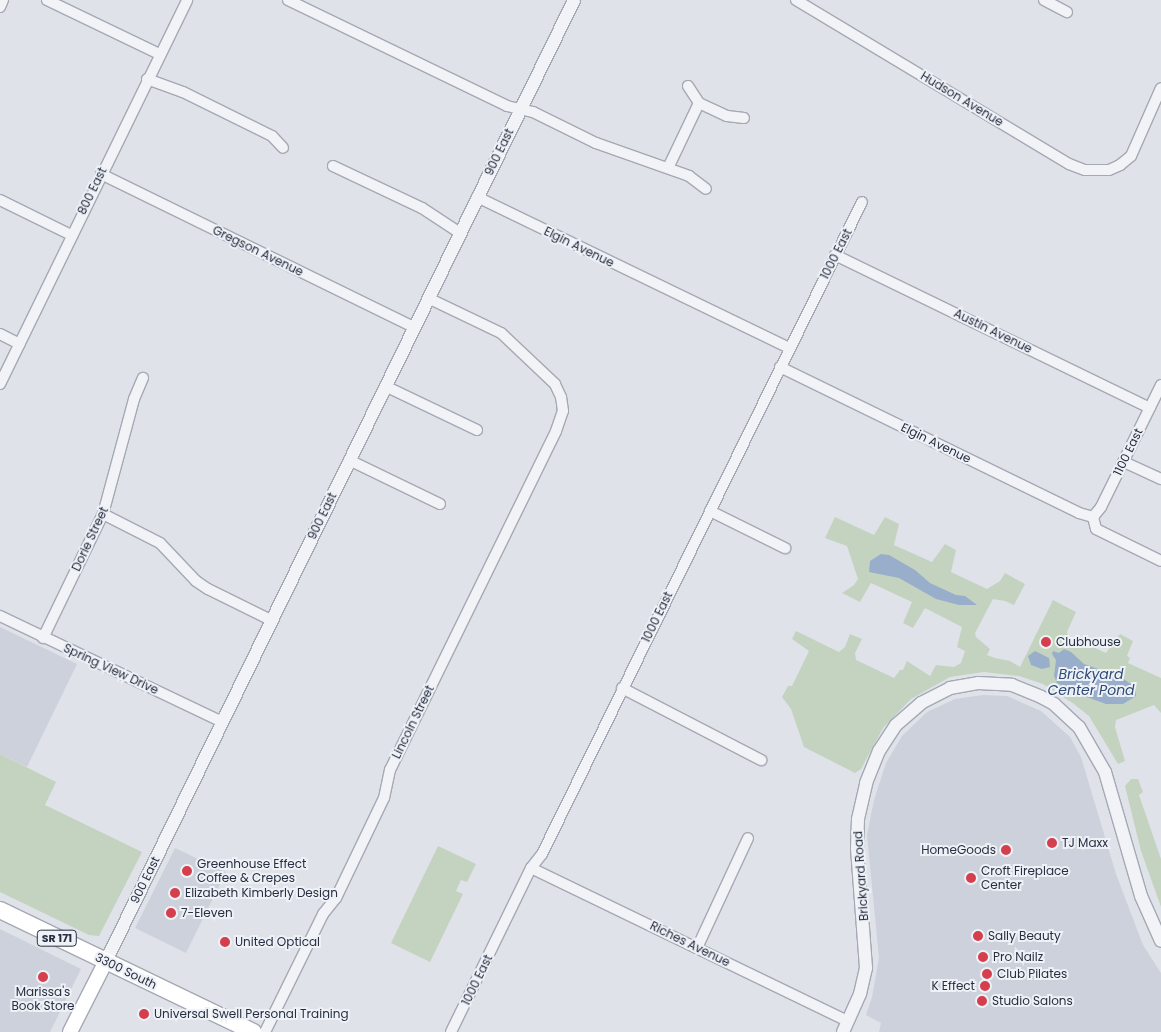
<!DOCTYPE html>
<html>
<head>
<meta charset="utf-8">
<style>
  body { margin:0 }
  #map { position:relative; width:1161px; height:1032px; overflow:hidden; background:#dfe2e9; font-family:Poppins,sans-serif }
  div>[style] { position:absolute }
  .built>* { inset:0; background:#cdd1db }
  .green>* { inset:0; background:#c4d3c0 }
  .water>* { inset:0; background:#98aecb }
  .roads { filter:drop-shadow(1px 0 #a4a9b3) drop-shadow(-1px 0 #a4a9b3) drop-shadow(0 1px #a4a9b3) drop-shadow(0 -1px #a4a9b3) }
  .minor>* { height:10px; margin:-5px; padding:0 5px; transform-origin:5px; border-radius:5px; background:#f2f3f7 }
  .tertiary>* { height:12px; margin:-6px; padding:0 6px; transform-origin:6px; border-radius:6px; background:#f2f3f7 }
  .secondary>* { height:14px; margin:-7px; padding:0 7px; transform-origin:7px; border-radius:7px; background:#fff }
  .primary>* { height:16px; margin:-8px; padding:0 8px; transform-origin:8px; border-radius:8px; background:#fff }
  .dots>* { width:14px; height:14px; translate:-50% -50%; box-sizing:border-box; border:2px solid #eef1f6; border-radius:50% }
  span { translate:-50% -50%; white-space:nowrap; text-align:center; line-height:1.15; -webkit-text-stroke:4px #eef1f6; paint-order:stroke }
  .shield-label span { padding:1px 4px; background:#eef1f6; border:1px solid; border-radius:4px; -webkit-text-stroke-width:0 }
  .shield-label { font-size:11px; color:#272f41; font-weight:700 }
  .street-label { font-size:12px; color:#272f41 }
  .poi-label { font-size:12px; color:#272f41 }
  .left { translate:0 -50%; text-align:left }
  .right { translate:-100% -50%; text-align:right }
  .water-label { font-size:14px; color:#2f4c76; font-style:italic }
</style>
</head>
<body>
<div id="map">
  <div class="built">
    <i style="clip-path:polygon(0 627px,77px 664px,27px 767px,0 754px)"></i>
    <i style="clip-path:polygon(983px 695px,1007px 696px,1041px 711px,1070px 737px,1081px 757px,1116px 874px,1143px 945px,1161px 973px,1161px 1032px,879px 1032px,881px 1023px,866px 1015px,872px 997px,879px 958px,867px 835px,874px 800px,886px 763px,902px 736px,927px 712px,955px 699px)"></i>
    <i style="clip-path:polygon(175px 848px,226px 872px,186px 953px,135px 928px)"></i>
    <i style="clip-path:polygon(0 929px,81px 969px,50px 1032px,0 1032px)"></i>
  </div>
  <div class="green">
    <i style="clip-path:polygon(835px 517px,874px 535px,885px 517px,899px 524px,894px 545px,932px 562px,945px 544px,956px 550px,951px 572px,987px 589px,1000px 581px,1005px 573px,1025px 584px,1014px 605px,1005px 601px,993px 599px,975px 633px,976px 637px,990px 649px,987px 655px,995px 658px,1010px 661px,1020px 667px,1053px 600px,1076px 612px,1067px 632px,1068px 636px,1106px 653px,1120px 634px,1133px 641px,1127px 656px,1130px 658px,1128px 663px,1161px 678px,1161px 713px,1154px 705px,1116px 720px,1115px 727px,1125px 761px,1118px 764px,1089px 716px,1074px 704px,1043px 684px,1019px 676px,984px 672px,950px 677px,911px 699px,883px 728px,861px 769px,855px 773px,804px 747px,791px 709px,782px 697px,788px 686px,792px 686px,809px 651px,792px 639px,796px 631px,839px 652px,845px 647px,850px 634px,862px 639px,855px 653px,856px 660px,894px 678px,900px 670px,903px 670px,907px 661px,930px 676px,936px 665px,954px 667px,961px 663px,965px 651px,957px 647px,962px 627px,925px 608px,913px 628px,903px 623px,912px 602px,871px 583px,860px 602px,842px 593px,854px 585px,858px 579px,847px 546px,825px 538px)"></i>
    <i style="clip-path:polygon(0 754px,56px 782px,45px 805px,142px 852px,99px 936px,89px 935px,0 892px)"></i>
    <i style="clip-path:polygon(1131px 779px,1138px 779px,1143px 792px,1139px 795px,1161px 859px,1161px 907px,1141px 851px,1125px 786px)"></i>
    <i style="clip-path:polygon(438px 846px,476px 864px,467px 882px,461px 880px,456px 891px,463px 894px,430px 962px,391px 943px)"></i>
  </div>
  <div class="water">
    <i style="clip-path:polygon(881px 554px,889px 555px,915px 570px,930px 583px,956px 595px,965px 596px,977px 605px,959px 605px,936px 599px,899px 578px,869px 572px,870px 561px)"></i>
    <i style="clip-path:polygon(1064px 649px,1071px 652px,1084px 664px,1121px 677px,1135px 687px,1136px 696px,1123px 704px,1106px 704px,1081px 695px,1057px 683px,1054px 676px,1056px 660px,1052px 654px,1053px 651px,1059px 653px)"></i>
    <i style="clip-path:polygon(1035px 651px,1049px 658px,1050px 667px,1042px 669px,1031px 665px,1028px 656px)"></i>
  </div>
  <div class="roads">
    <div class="minor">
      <i style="left:47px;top:0;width:124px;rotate:25.7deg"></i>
      <i style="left:288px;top:0;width:243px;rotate:25.8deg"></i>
      <i style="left:507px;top:106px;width:27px;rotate:13deg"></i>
      <i style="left:533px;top:112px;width:70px;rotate:26.2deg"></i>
      <i style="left:596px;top:143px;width:99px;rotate:19.5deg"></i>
      <i style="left:689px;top:176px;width:21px;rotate:37deg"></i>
      <i style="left:796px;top:0;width:318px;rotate:31deg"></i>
      <i style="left:1069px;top:164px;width:17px;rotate:21deg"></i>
      <i style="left:1085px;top:170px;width:24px"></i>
      <i style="left:1109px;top:170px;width:12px;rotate:-24deg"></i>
      <i style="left:1120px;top:165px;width:14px;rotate:-39deg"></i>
      <i style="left:1131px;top:156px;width:74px;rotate:-66.2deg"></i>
      <i style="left:1044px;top:0;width:26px;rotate:28deg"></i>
      <i style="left:0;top:7px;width:8px;rotate:-67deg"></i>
      <i style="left:147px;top:79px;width:38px;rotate:20deg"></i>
      <i style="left:183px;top:92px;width:99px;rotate:26.3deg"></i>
      <i style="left:272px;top:136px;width:16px;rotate:47deg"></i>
      <i style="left:688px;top:86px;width:20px;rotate:57deg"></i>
      <i style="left:699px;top:103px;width:31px;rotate:25deg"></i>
      <i style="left:727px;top:116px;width:17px;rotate:7deg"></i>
      <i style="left:333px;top:166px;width:98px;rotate:25.3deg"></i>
      <i style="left:422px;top:208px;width:45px;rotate:33.3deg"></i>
      <i style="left:668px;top:168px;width:72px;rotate:-64.5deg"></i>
      <i style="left:101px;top:174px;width:348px;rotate:26.1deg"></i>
      <i style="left:477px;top:197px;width:347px;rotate:25.8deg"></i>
      <i style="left:0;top:200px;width:79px;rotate:26.2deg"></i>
      <i style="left:835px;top:255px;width:350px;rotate:25.9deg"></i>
      <i style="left:0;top:334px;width:22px;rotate:27deg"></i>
      <i style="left:780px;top:367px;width:333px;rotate:26deg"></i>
      <i style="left:1079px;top:513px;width:15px;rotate:16deg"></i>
      <i style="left:0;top:384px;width:427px;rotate:-64deg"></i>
      <i style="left:385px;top:386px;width:102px;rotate:25.6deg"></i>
      <i style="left:349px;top:460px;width:101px;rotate:25.8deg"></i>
      <i style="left:1124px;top:462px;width:41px;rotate:24.7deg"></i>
      <i style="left:710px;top:511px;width:84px;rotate:26.3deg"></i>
      <i style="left:103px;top:514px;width:64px;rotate:27deg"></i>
      <i style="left:160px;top:543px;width:52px;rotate:46.5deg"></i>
      <i style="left:196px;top:581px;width:14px;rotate:34deg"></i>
      <i style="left:208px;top:589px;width:70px;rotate:26.2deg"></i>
      <i style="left:1093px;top:517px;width:13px;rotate:-51deg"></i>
      <i style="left:1101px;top:507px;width:136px;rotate:-63.8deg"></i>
      <i style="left:1093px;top:517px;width:12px;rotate:76deg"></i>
      <i style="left:1096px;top:529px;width:72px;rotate:26.2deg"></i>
      <i style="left:0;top:616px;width:246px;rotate:25.5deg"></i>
      <i style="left:43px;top:638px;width:138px;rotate:-64.2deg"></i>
      <i style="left:103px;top:514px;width:119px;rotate:-74.9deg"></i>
      <i style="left:134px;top:399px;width:23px;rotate:-67deg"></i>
      <i style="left:622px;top:688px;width:157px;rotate:27.4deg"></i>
      <i style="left:531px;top:868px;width:352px;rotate:25.8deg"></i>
      <i style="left:697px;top:948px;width:121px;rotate:-65.1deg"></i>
      <i style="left:265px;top:1032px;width:131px;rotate:-63.8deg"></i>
      <i style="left:323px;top:914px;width:21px;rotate:-51deg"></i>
      <i style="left:336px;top:898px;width:111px;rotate:-64.4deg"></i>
      <i style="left:384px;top:798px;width:29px;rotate:-78deg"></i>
      <i style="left:390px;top:770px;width:377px;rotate:-63.9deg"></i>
      <i style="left:556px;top:431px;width:21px;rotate:-71deg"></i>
      <i style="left:563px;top:411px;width:14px;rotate:-98deg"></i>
      <i style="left:561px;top:397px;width:14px;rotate:-115deg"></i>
      <i style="left:555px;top:384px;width:74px;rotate:-136.6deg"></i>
      <i style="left:501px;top:333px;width:81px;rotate:-154.4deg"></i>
      <i style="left:451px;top:1032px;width:182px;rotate:-64deg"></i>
      <i style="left:531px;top:868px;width:18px;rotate:-52deg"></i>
      <i style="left:542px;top:854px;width:726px;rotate:-63.86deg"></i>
    </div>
    <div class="tertiary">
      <i style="left:106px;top:961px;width:1069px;rotate:-64.03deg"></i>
      <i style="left:843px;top:1032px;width:42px;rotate:-65.9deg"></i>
      <i style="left:860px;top:994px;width:27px;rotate:-77deg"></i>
      <i style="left:866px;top:968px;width:120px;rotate:-94.3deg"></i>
      <i style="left:857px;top:848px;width:29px;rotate:-88deg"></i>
      <i style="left:858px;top:819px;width:37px;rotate:-77deg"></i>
      <i style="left:866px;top:783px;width:35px;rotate:-68deg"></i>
      <i style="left:879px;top:751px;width:31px;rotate:-57deg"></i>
      <i style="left:896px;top:725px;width:33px;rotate:-41deg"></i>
      <i style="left:921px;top:703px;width:33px;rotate:-27deg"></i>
      <i style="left:950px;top:688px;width:28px;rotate:-10deg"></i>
      <i style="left:978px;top:683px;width:34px;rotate:3deg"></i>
      <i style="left:1012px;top:685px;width:31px;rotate:22deg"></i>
      <i style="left:1041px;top:697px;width:15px;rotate:28deg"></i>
      <i style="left:1054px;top:704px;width:34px;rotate:43deg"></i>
      <i style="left:1079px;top:727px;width:52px;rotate:60deg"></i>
      <i style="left:1105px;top:772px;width:129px;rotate:73.8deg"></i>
      <i style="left:1141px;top:896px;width:49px;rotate:66deg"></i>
    </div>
    <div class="secondary">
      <i style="left:70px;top:1032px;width:80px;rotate:-63.1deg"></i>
    </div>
    <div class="primary">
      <i style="left:0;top:910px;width:281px;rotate:25.7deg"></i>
    </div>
  </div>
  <div class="dots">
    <i style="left:1046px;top:642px;background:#d43e4d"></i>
    <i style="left:1052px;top:843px;background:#d43e4d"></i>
    <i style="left:1006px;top:850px;background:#d43e4d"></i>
    <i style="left:187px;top:871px;background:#d43e4d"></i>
    <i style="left:971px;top:878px;background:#d43e4d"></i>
    <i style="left:175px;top:893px;background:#d43e4d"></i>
    <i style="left:171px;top:913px;background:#d43e4d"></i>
    <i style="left:978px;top:936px;background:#d43e4d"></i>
    <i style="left:225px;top:942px;background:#d43e4d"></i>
    <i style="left:983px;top:957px;background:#d43e4d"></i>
    <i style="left:987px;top:974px;background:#d43e4d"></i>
    <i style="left:43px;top:977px;background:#d43e4d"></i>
    <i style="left:985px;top:986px;background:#d43e4d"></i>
    <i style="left:982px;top:1001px;background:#d43e4d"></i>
    <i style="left:144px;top:1014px;background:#d43e4d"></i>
  </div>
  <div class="shield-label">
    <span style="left:57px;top:938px">SR 171</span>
  </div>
  <div class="street-label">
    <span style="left:962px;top:99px;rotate:31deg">Hudson Avenue</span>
    <span style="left:499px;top:152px;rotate:-64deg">900 East</span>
    <span style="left:92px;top:191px;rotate:-64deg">800 East</span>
    <span style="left:579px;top:247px;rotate:26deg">Elgin Avenue</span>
    <span style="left:258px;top:251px;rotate:26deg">Gregson Avenue</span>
    <span style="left:836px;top:254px;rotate:-63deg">1000 East</span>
    <span style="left:993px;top:331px;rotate:26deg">Austin Avenue</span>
    <span style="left:936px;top:443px;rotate:26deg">Elgin Avenue</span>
    <span style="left:1128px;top:452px;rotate:-64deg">1100 East</span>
    <span style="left:322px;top:516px;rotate:-64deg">900 East</span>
    <span style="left:90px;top:539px;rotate:-65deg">Dorie Street</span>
    <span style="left:657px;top:617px;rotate:-64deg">1000 East</span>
    <span style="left:111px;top:669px;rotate:25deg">Spring View Drive</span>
    <span style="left:413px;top:722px;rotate:-64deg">Lincoln Street</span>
    <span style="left:861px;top:876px;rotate:-94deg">Brickyard Road</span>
    <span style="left:145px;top:880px;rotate:-64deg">900 East</span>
    <span style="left:690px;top:944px;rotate:26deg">Riches Avenue</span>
    <span style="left:126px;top:971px;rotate:26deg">3300 South</span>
    <span style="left:477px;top:980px;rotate:-64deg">1000 East</span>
  </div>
  <div class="poi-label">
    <span class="left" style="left:1056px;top:642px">Clubhouse</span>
    <span class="left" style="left:1062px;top:843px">TJ Maxx</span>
    <span class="right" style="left:996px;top:850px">HomeGoods</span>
    <span class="left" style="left:197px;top:871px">Greenhouse Effect<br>Coffee &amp; Crepes</span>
    <span class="left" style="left:981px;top:878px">Croft Fireplace<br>Center</span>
    <span class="left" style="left:185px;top:893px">Elizabeth Kimberly Design</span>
    <span class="left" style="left:181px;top:913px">7-Eleven</span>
    <span class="left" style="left:988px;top:936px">Sally Beauty</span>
    <span class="left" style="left:235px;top:942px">United Optical</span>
    <span class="left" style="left:993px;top:957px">Pro Nailz</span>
    <span class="left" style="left:997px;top:974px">Club Pilates</span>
    <span class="right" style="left:975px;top:986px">K Effect</span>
    <span style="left:43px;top:999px">Marissa's<br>Book Store</span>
    <span class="left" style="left:992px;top:1001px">Studio Salons</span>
    <span class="left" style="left:154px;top:1014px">Universal Swell Personal Training</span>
  </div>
  <div class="water-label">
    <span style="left:1091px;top:682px">Brickyard<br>Center Pond</span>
  </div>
</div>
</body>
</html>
